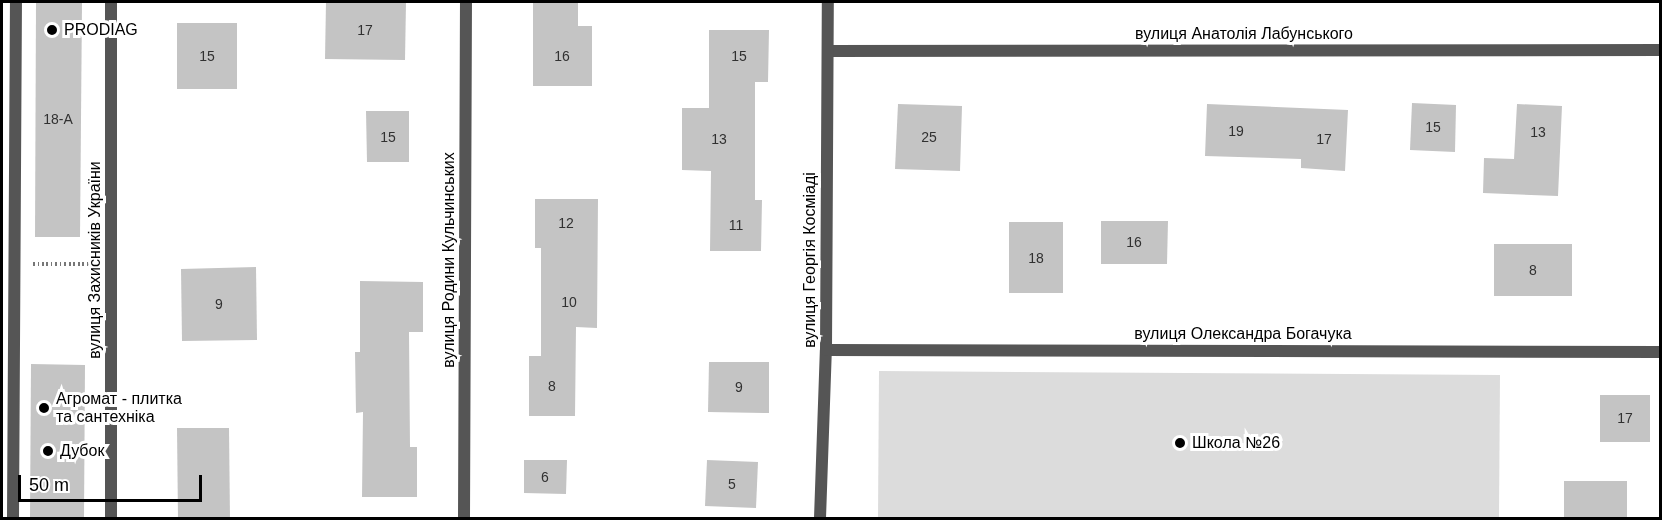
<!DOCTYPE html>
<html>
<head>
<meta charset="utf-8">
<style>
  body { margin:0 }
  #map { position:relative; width:1662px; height:520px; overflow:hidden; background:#fff; font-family:Helvetica,sans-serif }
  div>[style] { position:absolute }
  .green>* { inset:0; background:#dcdcdc }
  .building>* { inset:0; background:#c4c4c4 }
  .path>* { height:4px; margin-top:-2px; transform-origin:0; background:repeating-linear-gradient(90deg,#777 0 1.5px,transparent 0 4.5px) }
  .lane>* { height:12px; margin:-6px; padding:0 6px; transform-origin:6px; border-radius:6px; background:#555 }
  .street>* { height:12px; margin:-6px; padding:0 6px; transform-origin:6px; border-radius:6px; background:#555 }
  .dots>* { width:16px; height:16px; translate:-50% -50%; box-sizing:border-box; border:3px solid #fff; border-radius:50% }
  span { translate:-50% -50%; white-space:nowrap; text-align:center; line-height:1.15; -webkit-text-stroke:6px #fff; paint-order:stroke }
  .number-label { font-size:14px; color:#313131 }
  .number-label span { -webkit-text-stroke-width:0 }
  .poi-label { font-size:16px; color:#000 }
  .left { translate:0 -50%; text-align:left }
  .street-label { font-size:16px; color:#000 }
  .frame { position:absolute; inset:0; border:3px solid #000; pointer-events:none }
  .scale { position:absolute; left:18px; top:475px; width:184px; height:27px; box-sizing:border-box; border:3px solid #000; border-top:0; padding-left:8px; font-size:18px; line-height:21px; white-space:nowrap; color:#000; -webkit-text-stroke:4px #fff; paint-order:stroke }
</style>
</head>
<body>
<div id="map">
  <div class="green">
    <i style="clip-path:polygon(879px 371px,1500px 375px,1499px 518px,878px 518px)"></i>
  </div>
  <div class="building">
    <i style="clip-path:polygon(36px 2px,82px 2px,80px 237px,35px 237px)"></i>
    <i style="clip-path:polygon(326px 2px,406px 2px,405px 60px,325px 59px)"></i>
    <i style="clip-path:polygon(533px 2px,578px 2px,578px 26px,592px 26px,592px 86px,533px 86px)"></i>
    <i style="clip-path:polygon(177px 23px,237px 23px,237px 89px,177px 89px)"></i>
    <i style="clip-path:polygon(709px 30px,769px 30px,768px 82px,755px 82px,755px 200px,762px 200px,761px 251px,710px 251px,711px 171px,682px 170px,682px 108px,709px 108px)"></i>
    <i style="clip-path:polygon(1412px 103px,1456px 105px,1455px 152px,1410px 150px)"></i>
    <i style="clip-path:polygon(898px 104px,962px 106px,960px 171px,895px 169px)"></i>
    <i style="clip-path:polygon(1207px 104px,1348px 110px,1345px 171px,1301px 168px,1301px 159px,1205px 156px)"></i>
    <i style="clip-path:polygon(1517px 104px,1562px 106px,1558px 196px,1483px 193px,1484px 158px,1514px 159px)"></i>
    <i style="clip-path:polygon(366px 111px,409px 111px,409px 162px,367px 162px)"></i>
    <i style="clip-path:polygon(535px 199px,598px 199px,597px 328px,576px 327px,575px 416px,529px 416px,529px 356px,541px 356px,541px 248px,535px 248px)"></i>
    <i style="clip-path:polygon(1101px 221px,1168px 221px,1167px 264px,1101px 264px)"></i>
    <i style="clip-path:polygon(1009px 222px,1063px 222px,1063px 293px,1009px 293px)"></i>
    <i style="clip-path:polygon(1494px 244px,1572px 244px,1572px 296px,1494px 296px)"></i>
    <i style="clip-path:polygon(256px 267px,257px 340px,182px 341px,181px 269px)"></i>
    <i style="clip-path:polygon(360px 281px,423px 282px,423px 332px,409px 332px,410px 447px,417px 447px,417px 497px,362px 497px,363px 412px,356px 413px,355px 352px,360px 352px)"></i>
    <i style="clip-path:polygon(709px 362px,769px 362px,769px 413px,708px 412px)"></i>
    <i style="clip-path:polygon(31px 364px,85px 365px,84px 519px,30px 519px)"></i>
    <i style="clip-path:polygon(1600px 395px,1650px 395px,1650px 442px,1600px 442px)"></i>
    <i style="clip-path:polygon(177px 428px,229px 428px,230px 519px,178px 519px)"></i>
    <i style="clip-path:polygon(524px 460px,567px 460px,566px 494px,524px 493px)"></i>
    <i style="clip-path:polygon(707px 460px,758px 462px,756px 508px,705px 506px)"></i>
    <i style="clip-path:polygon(1564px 481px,1627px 481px,1627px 519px,1564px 519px)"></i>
  </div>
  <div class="path">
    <i style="left:33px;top:264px;width:61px"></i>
  </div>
  <div class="lane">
    <i style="left:13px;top:518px;width:516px;rotate:-89.67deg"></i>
  </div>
  <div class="street">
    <i style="left:828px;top:51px;width:832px;rotate:-0.07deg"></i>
    <i style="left:826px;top:350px;width:834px;rotate:0.14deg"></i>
    <i style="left:111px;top:518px;width:516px;rotate:-90deg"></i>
    <i style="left:464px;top:518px;width:516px;rotate:-89.78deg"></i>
    <i style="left:820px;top:518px;width:168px;rotate:-88deg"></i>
    <i style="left:826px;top:350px;width:348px;rotate:-89.7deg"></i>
  </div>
  <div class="dots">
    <i style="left:52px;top:30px;background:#000"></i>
    <i style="left:44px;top:408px;background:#000"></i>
    <i style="left:1180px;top:443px;background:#000"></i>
    <i style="left:48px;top:451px;background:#000"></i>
  </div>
  <div class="number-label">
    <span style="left:365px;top:30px">17</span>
    <span style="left:207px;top:56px">15</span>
    <span style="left:562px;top:56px">16</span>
    <span style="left:739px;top:56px">15</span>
    <span style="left:58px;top:119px">18-А</span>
    <span style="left:1433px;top:127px">15</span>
    <span style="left:1236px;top:131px">19</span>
    <span style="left:1538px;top:132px">13</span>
    <span style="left:388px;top:137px">15</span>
    <span style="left:929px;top:137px">25</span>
    <span style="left:719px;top:139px">13</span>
    <span style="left:1324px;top:139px">17</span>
    <span style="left:566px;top:223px">12</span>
    <span style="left:736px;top:225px">11</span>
    <span style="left:1134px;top:242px">16</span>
    <span style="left:1036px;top:258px">18</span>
    <span style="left:1533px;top:270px">8</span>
    <span style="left:569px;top:302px">10</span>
    <span style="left:219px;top:304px">9</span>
    <span style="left:552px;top:386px">8</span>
    <span style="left:739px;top:387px">9</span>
    <span style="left:1625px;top:418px">17</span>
    <span style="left:545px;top:477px">6</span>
    <span style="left:732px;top:484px">5</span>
  </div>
  <div class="poi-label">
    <span class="left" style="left:64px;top:30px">PRODIAG</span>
    <span class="left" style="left:56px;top:408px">Агромат - плитка<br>та сантехніка</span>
    <span class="left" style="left:1192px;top:443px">Школа №26</span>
    <span class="left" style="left:60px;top:451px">Дубок</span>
  </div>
  <div class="street-label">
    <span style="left:1244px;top:34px">вулиця Анатолія Лабунського</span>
    <span style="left:95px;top:260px;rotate:-90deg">вулиця Захисників України</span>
    <span style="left:449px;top:260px;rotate:-90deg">вулиця Родини Кульчинських</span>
    <span style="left:810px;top:260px;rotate:-90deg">вулиця Георгія Косміаді</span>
    <span style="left:1243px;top:334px">вулиця Олександра Богачука</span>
  </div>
  <div class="frame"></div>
  <div class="scale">50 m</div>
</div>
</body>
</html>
